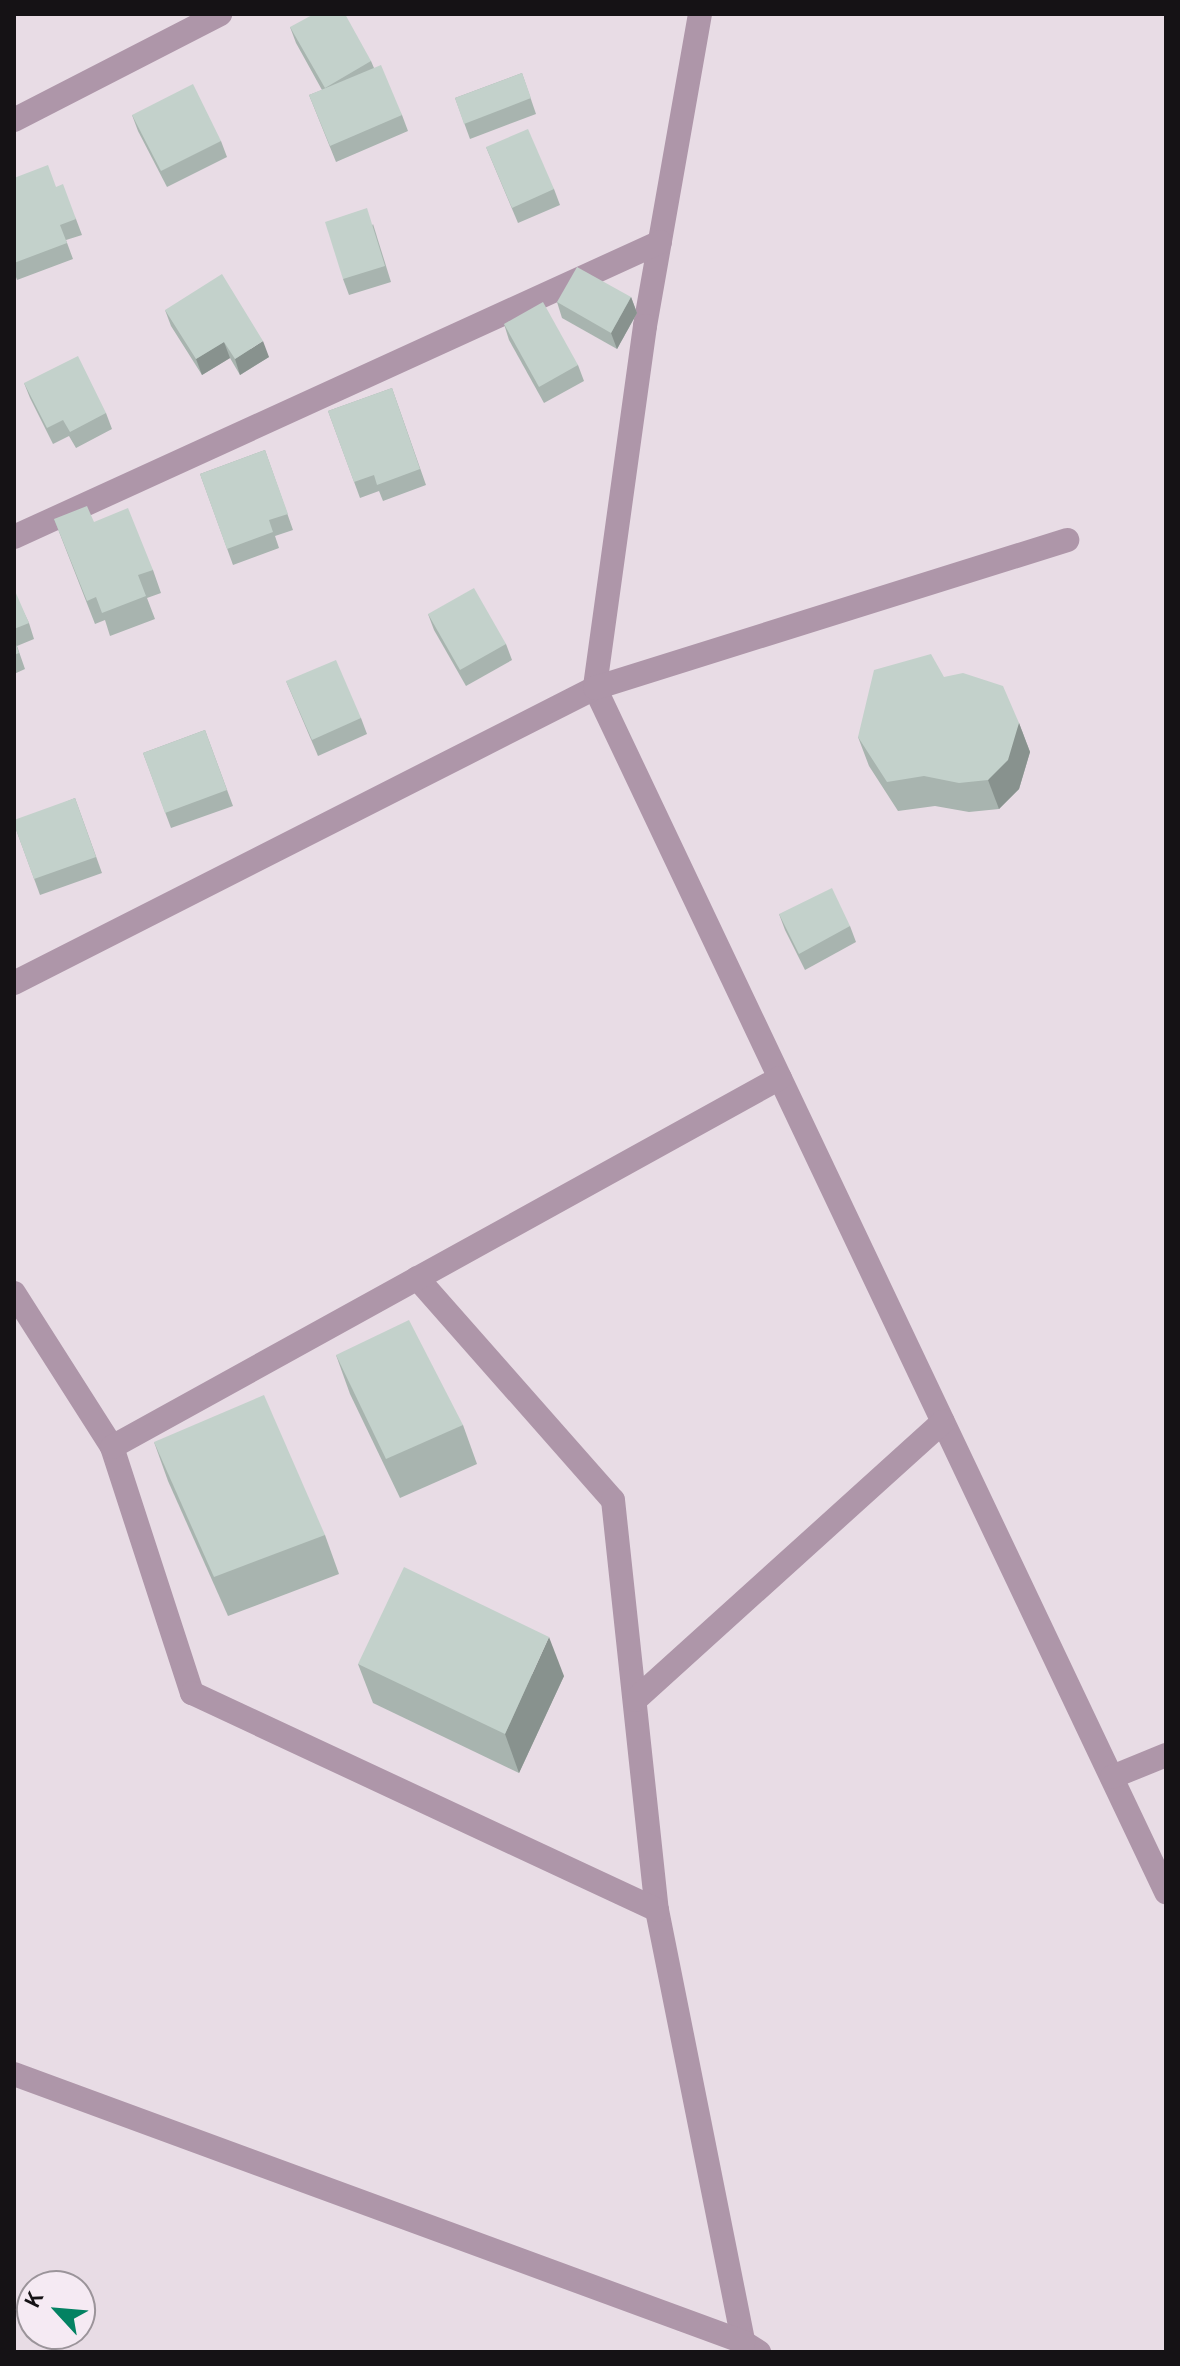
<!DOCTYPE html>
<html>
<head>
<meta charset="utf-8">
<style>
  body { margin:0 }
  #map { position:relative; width:1180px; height:2366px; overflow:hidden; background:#e8dce5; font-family:Overpass,sans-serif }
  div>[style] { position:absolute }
  .minor>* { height:24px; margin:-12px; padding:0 12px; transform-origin:12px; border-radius:12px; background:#ae96a9 }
  .wall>* { inset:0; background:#a8b4af }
  .shaded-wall>* { inset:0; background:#88928e }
  .building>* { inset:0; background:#c3d1cb }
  span { translate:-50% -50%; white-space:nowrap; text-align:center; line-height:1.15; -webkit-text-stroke:8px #f5eaf3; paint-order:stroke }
  .frame { position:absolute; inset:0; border:16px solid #151215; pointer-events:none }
  .north { position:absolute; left:16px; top:2270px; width:80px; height:80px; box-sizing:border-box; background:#f5eaf3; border:2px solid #9b949a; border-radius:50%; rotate:296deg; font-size:22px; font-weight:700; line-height:32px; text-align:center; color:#151215 }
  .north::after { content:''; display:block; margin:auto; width:28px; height:36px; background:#038262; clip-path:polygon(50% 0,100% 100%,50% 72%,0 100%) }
</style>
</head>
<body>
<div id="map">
  <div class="minor">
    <i style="left:700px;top:14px;width:317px;rotate:100deg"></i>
    <i style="left:645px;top:326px;width:365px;rotate:97.9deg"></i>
    <i style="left:595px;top:688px;width:1333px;rotate:64.63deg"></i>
    <i style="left:14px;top:120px;width:232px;rotate:-27.2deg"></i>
    <i style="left:14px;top:537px;width:710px;rotate:-24.54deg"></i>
    <i style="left:14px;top:983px;width:652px;rotate:-26.92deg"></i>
    <i style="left:595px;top:688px;width:495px;rotate:-17.4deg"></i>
    <i style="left:417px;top:1278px;width:296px;rotate:48.6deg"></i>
    <i style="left:613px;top:1500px;width:412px;rotate:83.9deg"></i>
    <i style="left:657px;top:1910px;width:440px;rotate:78.7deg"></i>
    <i style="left:743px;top:2342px;width:19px;rotate:32deg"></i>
    <i style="left:14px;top:1293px;width:183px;rotate:57.5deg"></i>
    <i style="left:112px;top:1447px;width:259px;rotate:72deg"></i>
    <i style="left:192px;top:1693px;width:513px;rotate:25.02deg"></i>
    <i style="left:112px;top:1447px;width:763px;rotate:-28.92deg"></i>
    <i style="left:635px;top:1700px;width:415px;rotate:-42.1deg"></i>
    <i style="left:1112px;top:1777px;width:58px;rotate:-22.2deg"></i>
    <i style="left:14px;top:2074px;width:777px;rotate:20.18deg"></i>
  </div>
  <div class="wall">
    <i style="clip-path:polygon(290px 27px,371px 61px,374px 68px,402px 115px,408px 131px,336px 162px,309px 95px,322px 90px,296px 43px)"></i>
    <i style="clip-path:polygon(522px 73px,536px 114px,470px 139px,455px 98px)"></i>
    <i style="clip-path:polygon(132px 115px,221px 141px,227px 157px,167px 187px,138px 131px)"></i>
    <i style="clip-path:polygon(486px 147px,554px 189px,560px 205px,518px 223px)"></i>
    <i style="clip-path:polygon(14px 178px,56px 187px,76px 219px,82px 235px,66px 240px,73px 259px,17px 280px,14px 271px)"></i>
    <i style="clip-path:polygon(373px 224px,391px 282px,349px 295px,343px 279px)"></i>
    <i style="clip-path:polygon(631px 297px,637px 313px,617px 349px,562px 318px,557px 302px)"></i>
    <i style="clip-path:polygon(165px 310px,269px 357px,240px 375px,230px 358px,202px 375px,171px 326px)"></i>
    <i style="clip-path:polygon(504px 324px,578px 365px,584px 381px,544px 403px,509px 340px)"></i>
    <i style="clip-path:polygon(24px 383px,106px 413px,112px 429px,76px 448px,69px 436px,53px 444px,30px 398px)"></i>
    <i style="clip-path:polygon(392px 388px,426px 485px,383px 501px,379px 491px,360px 498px,328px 411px)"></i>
    <i style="clip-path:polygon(265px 450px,293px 530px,275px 536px,279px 548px,233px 565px,200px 474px)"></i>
    <i style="clip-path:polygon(54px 519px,94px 522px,153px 570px,161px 593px,147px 598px,155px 619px,110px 636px,105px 620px,95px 624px)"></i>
    <i style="clip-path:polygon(14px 592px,29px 623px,34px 639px,17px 646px,25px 669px,14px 674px)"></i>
    <i style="clip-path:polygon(428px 614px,506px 644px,512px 660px,466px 686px,434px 630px)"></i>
    <i style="clip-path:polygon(944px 677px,1019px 723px,1030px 752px,1019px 789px,999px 809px,969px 812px,935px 806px,898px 811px,869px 766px,858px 737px)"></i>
    <i style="clip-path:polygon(286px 681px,361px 718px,367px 734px,318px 756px)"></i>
    <i style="clip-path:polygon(205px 730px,233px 806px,171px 828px,143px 753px)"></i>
    <i style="clip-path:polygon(75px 798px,102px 873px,40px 895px,14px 824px)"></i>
    <i style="clip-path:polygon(779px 914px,850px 926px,856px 942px,805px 970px,785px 930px)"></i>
    <i style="clip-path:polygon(336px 1355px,463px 1425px,477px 1464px,400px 1498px,350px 1394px)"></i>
    <i style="clip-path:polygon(154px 1442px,325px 1535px,339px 1574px,228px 1616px,168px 1481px)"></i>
    <i style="clip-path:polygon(358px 1664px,564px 1676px,519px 1773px,373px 1703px)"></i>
  </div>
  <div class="shaded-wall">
    <i style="clip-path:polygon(631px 297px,637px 313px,617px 349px,611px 333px)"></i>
    <i style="clip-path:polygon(263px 341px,269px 357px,240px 375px,235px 359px)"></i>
    <i style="clip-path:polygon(224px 342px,230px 358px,202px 375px,196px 359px)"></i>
    <i style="clip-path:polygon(1019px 723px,1030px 752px,1019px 789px,999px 809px,988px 780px)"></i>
    <i style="clip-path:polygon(549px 1637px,564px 1676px,519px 1773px,505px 1734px)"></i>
  </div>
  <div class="building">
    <i style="clip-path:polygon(314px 14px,345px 14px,371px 61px,325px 88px,290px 27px)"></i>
    <i style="clip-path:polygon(381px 65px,402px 115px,330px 146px,309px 95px)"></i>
    <i style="clip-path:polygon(522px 73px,531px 98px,464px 124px,455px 98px)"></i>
    <i style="clip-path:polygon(193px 84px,221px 141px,161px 171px,132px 115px)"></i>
    <i style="clip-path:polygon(528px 129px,554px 189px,512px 208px,486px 147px)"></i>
    <i style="clip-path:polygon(48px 165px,56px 187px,63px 184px,76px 219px,60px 225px,67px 243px,14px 263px,14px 178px)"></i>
    <i style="clip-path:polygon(367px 208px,385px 266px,343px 279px,325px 222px)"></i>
    <i style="clip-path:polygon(577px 267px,631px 297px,611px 333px,557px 302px)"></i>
    <i style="clip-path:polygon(222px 274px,263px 341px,235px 359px,224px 342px,196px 359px,165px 310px)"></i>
    <i style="clip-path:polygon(543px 302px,578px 365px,539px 387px,504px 324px)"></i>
    <i style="clip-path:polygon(78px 356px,106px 413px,70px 432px,63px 420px,47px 428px,24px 383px)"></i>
    <i style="clip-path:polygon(392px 388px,420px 469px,377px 485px,374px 475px,354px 482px,328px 411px)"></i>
    <i style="clip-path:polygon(265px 450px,288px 514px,269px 520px,273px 532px,227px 549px,200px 474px)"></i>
    <i style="clip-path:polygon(87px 506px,94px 522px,128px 508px,153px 570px,138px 575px,146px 596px,102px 613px,96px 597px,87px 601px,54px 519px)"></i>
    <i style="clip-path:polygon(474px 588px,506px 644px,460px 670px,428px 614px)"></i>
    <i style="clip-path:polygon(15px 591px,29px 623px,14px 629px,14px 592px)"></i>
    <i style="clip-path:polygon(14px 639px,19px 653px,14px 655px)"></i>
    <i style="clip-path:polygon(931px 654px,944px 677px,963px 673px,1003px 686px,1019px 723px,1008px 760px,988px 780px,959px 783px,924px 776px,887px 782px,858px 737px,874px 670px)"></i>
    <i style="clip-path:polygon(336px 660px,361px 718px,312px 740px,286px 681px)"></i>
    <i style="clip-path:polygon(205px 730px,227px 790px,165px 813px,143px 753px)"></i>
    <i style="clip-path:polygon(75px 798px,96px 857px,34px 879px,14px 824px,14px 820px)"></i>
    <i style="clip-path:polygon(832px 888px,850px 926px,799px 954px,779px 914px)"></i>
    <i style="clip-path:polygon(409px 1320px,463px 1425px,386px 1459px,336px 1355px)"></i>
    <i style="clip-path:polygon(264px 1395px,325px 1535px,214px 1577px,154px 1442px)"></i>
    <i style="clip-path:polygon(404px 1567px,549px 1637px,505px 1734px,358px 1664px)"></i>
  </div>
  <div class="frame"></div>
  <div class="north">K</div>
</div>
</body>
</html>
